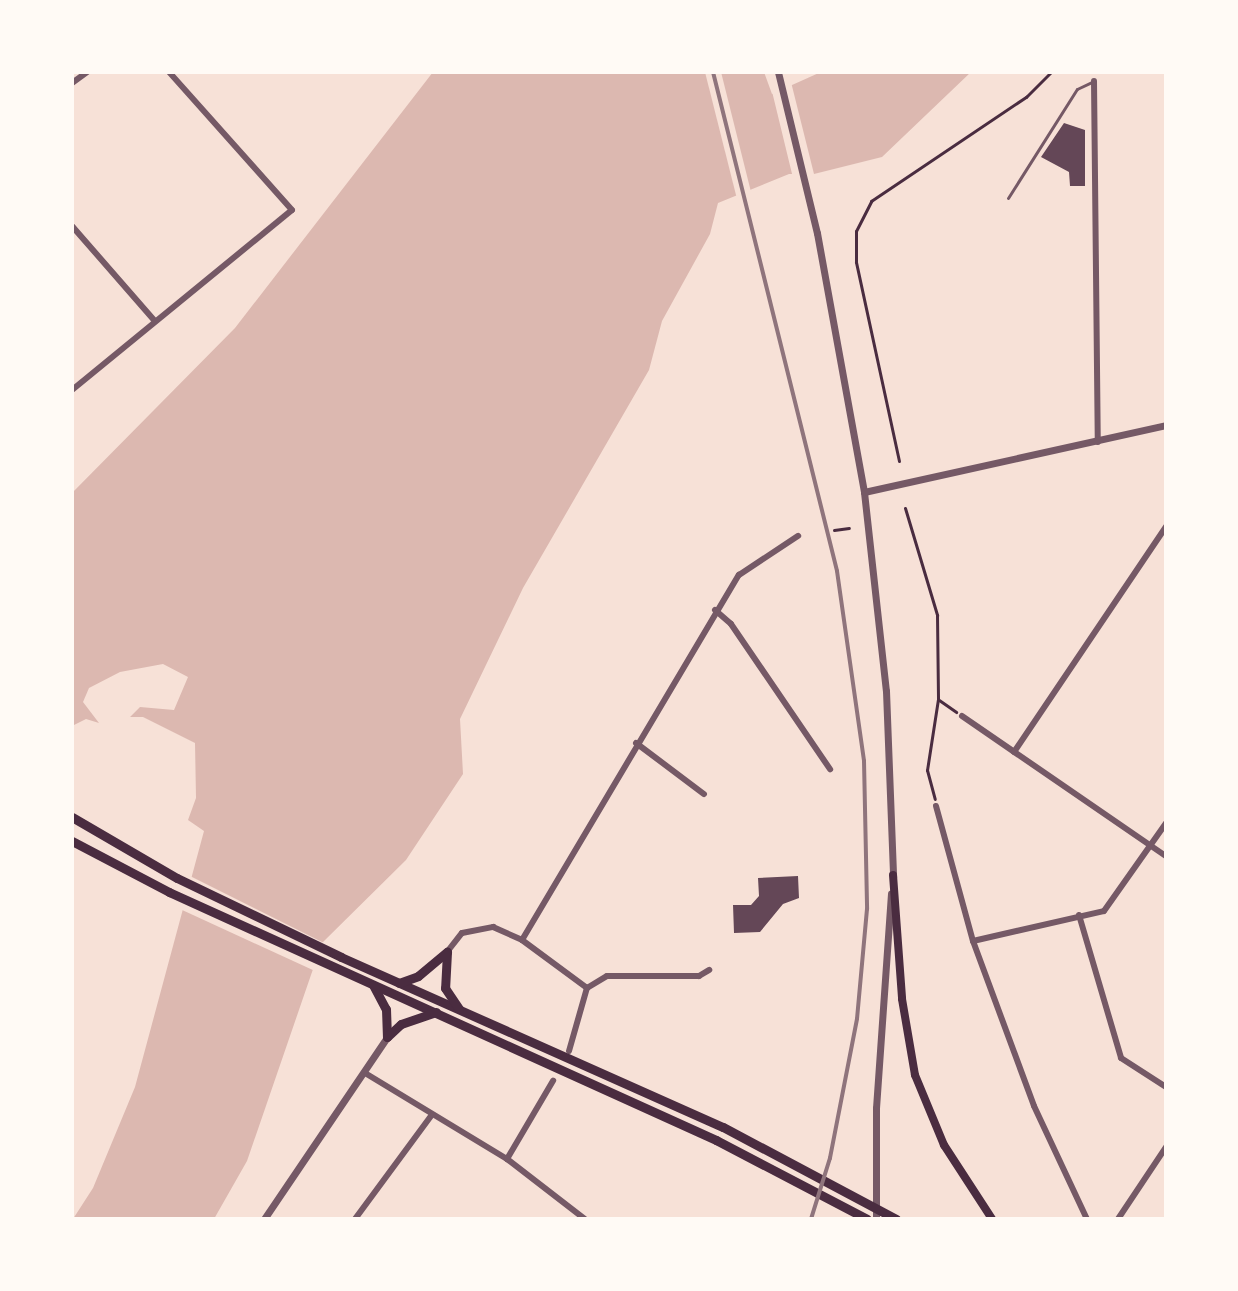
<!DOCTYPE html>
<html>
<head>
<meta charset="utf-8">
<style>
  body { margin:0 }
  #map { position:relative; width:1238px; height:1291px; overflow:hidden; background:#f7e1d7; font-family:Quicksand,sans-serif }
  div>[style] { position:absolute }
  .water>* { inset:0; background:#dcb8b0 }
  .pier>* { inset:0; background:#f7e1d7 }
  .building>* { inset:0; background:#644757 }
  .path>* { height:3px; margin:-1.5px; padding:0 1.5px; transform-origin:1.5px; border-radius:1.5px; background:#4a2c40 }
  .service>* { height:3px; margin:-1.5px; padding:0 1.5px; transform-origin:1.5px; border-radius:1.5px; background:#755966 }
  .minor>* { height:6px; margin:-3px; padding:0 3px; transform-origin:3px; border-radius:3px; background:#755966 }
  .tertiary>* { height:7px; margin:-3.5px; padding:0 3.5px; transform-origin:3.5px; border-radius:3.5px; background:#755966 }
  .secondary>* { height:8px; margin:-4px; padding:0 4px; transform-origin:4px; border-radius:4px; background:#4a2c40 }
  .primary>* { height:9px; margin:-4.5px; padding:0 4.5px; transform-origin:4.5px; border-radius:4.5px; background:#4a2c40 }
  .rail>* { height:4px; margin:-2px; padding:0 2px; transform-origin:2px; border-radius:2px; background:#8f747c }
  span { translate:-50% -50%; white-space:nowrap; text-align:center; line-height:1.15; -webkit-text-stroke:7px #fffaf5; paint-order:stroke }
  .frame { position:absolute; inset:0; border:74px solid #fffaf5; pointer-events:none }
</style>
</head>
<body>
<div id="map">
  <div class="water">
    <i style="clip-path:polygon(433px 72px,764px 72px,772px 94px,821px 72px,971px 72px,882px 157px,814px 174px,789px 174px,718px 203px,710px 234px,662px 321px,649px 370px,523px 588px,460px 719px,463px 774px,406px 860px,322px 943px,247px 1161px,214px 1219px,73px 1219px,93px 1188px,135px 1087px,204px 831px,188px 820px,196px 798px,195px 743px,143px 717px,130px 717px,140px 707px,174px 710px,188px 677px,163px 664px,120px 672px,89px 688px,83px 702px,99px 723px,86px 719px,72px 726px,72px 493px,235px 328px)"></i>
  </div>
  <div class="pier">
    <i style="clip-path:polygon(705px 72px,721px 72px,751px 192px,737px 199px)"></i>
    <i style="clip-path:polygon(769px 79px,774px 89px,791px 82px,815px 178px,793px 178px)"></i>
    <i style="clip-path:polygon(188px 875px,326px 944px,315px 971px,180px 909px)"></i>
  </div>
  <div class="building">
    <i style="clip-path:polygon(1064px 123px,1085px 130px,1085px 186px,1070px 186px,1069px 172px,1041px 157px)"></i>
    <i style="clip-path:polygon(798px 876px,799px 898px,783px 904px,760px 932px,734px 933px,733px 905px,751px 905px,759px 896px,758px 878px)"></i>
  </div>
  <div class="path">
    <i style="left:899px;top:461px;width:204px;rotate:-102.2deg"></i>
    <i style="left:856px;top:262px;width:31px;rotate:-90deg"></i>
    <i style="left:856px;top:231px;width:34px;rotate:-63deg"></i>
    <i style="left:871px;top:201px;width:187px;rotate:-33.9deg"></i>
    <i style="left:1026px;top:97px;width:35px;rotate:-45deg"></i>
    <i style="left:905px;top:508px;width:112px;rotate:73.3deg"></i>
    <i style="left:937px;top:615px;width:84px;rotate:89.3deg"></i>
    <i style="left:938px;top:699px;width:72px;rotate:98.8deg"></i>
    <i style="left:927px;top:770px;width:30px;rotate:75deg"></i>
    <i style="left:834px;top:530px;width:15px;rotate:-8deg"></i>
    <i style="left:939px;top:700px;width:21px;rotate:35deg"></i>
  </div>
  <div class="service">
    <i style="left:1008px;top:198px;width:129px;rotate:-57.7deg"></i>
    <i style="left:1077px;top:89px;width:19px;rotate:-25deg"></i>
  </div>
  <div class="minor">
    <i style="left:1094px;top:81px;width:361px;rotate:89.4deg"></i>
    <i style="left:72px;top:83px;width:19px;rotate:-36deg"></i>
    <i style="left:72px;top:226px;width:126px;rotate:48.9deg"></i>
    <i style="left:72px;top:390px;width:284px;rotate:-39.3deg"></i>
    <i style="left:292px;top:210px;width:185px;rotate:-131.7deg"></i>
    <i style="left:715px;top:610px;width:21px;rotate:41deg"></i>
    <i style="left:731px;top:624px;width:176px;rotate:55.7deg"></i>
    <i style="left:962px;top:716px;width:247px;rotate:34.5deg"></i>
    <i style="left:636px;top:743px;width:85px;rotate:36.9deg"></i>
    <i style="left:1014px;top:752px;width:272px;rotate:-56deg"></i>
    <i style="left:936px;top:806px;width:140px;rotate:74.7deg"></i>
    <i style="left:973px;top:941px;width:176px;rotate:69.7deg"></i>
    <i style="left:1034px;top:1106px;width:125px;rotate:64.9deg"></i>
    <i style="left:1079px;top:915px;width:149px;rotate:73.6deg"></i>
    <i style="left:1121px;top:1058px;width:54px;rotate:32.8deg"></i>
    <i style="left:522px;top:940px;width:425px;rotate:-59.3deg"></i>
    <i style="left:739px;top:575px;width:71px;rotate:-33.5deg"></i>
    <i style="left:973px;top:941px;width:134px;rotate:-12.9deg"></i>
    <i style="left:1104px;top:911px;width:108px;rotate:-54.8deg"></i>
    <i style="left:447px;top:952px;width:24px;rotate:-52deg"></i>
    <i style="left:462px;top:933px;width:32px;rotate:-11deg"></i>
    <i style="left:493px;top:927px;width:32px;rotate:24deg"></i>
    <i style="left:522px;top:940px;width:81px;rotate:36.4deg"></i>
    <i style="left:587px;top:988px;width:23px;rotate:-31deg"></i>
    <i style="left:607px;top:976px;width:92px"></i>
    <i style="left:699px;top:976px;width:12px;rotate:-31deg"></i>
    <i style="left:569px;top:1051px;width:66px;rotate:-74.1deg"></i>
    <i style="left:365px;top:1073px;width:166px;rotate:31.2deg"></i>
    <i style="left:507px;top:1159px;width:98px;rotate:37.6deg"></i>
    <i style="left:507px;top:1159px;width:91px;rotate:-59.5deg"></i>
    <i style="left:355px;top:1219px;width:128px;rotate:-53.6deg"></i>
    <i style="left:1118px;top:1219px;width:87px;rotate:-56.3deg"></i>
  </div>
  <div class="tertiary">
    <i style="left:778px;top:72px;width:166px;rotate:76.4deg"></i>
    <i style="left:817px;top:233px;width:263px;rotate:79.7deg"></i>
    <i style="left:864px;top:492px;width:200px;rotate:83.7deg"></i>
    <i style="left:886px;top:691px;width:186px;rotate:87.8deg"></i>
    <i style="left:864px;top:492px;width:309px;rotate:-12.5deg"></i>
    <i style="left:264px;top:1219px;width:220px;rotate:-55.9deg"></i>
    <i style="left:876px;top:1219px;width:111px;rotate:-90deg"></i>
    <i style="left:876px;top:1108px;width:215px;rotate:-86deg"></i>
  </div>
  <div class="secondary">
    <i style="left:893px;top:875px;width:124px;rotate:85.8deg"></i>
    <i style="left:902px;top:999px;width:77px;rotate:80.3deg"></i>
    <i style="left:915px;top:1075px;width:76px;rotate:67.5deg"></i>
    <i style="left:944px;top:1145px;width:88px;rotate:57deg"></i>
  </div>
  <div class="primary">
    <i style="left:72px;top:817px;width:121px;rotate:30.2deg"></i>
    <i style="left:177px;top:878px;width:182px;rotate:25.7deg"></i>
    <i style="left:341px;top:957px;width:418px;rotate:24deg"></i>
    <i style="left:723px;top:1127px;width:196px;rotate:28deg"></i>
    <i style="left:72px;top:841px;width:110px;rotate:27.7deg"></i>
    <i style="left:169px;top:892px;width:601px;rotate:24.39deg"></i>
    <i style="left:716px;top:1140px;width:170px;rotate:27.6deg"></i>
    <i style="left:447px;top:952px;width:36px;rotate:93deg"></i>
    <i style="left:445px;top:988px;width:25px;rotate:56deg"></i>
    <i style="left:399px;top:983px;width:20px;rotate:-20deg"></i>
    <i style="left:418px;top:976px;width:38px;rotate:-40deg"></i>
    <i style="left:373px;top:985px;width:27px;rotate:62deg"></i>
    <i style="left:386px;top:1009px;width:28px;rotate:88deg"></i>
    <i style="left:387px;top:1037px;width:19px;rotate:-43deg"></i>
    <i style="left:401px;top:1024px;width:37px;rotate:-19deg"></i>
  </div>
  <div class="rail">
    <i style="left:713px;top:72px;width:514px;rotate:76.04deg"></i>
    <i style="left:837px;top:571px;width:192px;rotate:81.9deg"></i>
    <i style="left:864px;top:761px;width:148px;rotate:88.8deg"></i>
    <i style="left:867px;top:909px;width:110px;rotate:95.2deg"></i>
    <i style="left:857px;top:1019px;width:142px;rotate:101deg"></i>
    <i style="left:830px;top:1158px;width:64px;rotate:107.3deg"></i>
  </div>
  <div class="frame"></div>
</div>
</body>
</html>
